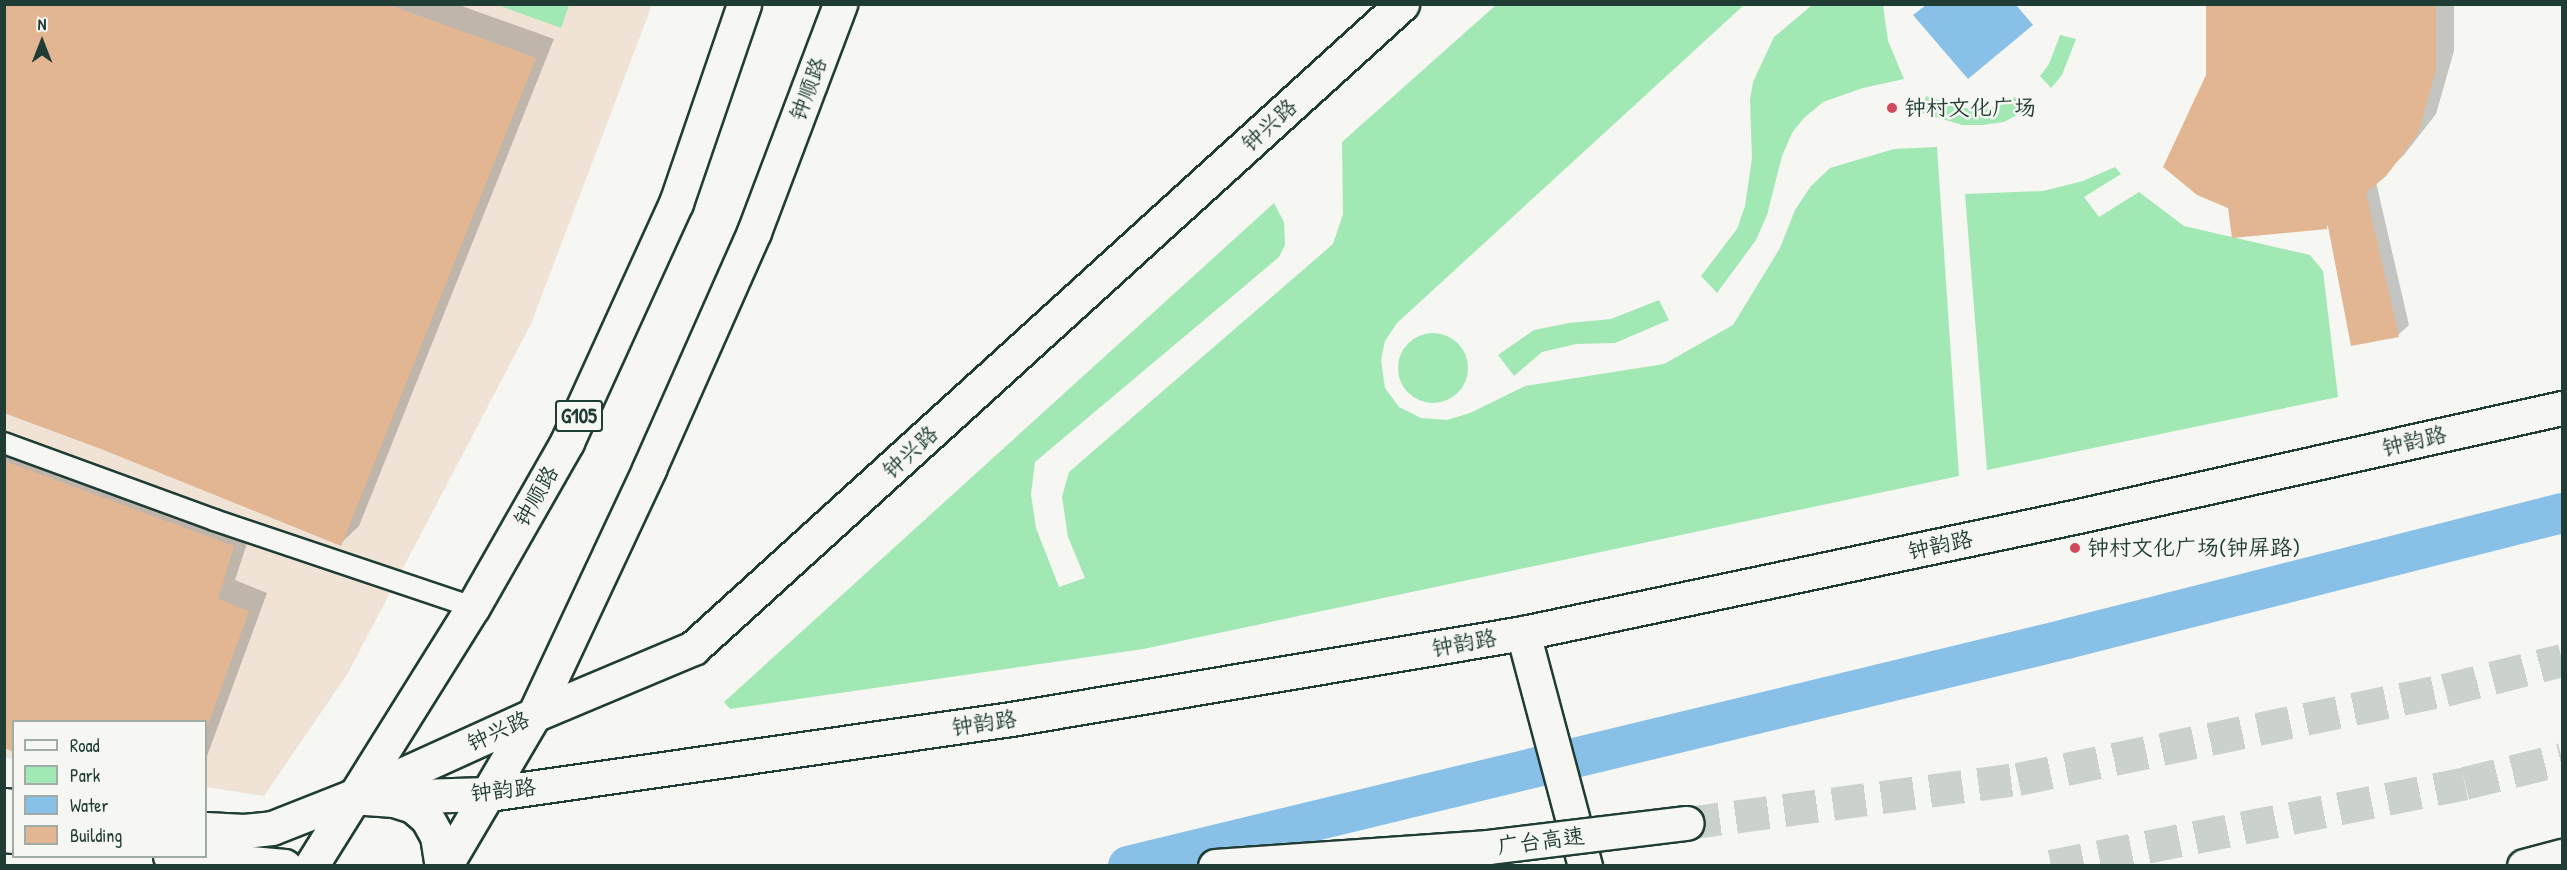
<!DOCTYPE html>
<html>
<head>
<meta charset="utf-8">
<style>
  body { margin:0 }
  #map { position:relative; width:2567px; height:870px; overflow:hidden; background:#f6f6f2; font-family:"Patrick Hand","LXGW WenKai TC",sans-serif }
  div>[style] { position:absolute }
  .built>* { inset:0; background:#f0e3d6 }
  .green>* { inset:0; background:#a2e8b5 }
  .round { border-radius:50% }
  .water>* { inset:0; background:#89c0e7 }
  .shadow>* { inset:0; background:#0003 }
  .canal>* { height:40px; margin:-20px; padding:0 20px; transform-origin:20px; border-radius:20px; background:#89c0e7 }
  .building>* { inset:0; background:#e3b693 }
  .motorway-tunnel>* { height:33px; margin-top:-16.5px; transform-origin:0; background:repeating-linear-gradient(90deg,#cbd1cc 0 33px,transparent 0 49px) }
  .roads { filter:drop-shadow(2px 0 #1f3d34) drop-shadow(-2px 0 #1f3d34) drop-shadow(0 2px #1f3d34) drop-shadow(0 -2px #1f3d34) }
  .service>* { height:20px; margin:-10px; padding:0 10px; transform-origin:10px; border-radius:10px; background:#f6f6f2 }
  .tertiary>* { height:33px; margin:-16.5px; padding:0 16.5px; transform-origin:16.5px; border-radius:16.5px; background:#f6f6f2 }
  .secondary>* { height:33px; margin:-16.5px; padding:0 16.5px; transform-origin:16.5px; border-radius:16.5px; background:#f6f6f2 }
  .trunk>* { height:33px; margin:-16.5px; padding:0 16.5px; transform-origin:16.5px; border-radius:16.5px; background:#f6f6f2 }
  .motorway>* { height:33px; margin:-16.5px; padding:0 16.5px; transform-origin:16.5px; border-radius:16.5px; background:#f6f6f2 }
  .bridges { filter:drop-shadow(2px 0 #1f3d34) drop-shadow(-2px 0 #1f3d34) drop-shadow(0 2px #1f3d34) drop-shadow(0 -2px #1f3d34) }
  .motorway-bridge>* { height:33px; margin:-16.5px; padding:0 16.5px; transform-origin:16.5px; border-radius:16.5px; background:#f6f6f2 }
  .dots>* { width:16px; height:16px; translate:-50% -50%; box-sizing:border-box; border:3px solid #f6f6f2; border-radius:50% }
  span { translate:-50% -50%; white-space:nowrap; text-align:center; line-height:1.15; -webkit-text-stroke:5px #f6f6f2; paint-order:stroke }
  .shield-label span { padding:2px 4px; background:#f6f6f2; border:2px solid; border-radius:4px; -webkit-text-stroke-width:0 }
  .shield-label { font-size:21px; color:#1f3d34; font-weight:700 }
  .street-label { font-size:22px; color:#1f3d34 }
  .poi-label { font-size:22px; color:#1f3d34 }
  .left { translate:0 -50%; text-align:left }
  .frame { position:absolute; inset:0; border:6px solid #1f3d34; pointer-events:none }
  .legend { position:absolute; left:12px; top:720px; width:195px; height:138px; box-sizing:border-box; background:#f6f6f2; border:2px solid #a0aca6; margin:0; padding:8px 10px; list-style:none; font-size:18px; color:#1f3d34 }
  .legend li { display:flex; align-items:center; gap:12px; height:30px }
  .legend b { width:30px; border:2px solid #a0aca6 }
  .north { position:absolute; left:12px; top:12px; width:60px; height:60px; -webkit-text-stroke:4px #f6f6f2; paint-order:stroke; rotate:0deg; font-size:16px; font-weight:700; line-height:24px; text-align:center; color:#1f3d34 }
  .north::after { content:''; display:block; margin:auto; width:21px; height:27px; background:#1f3d34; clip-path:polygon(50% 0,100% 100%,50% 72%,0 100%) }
</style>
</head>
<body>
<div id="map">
  <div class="built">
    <i style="clip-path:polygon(5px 5px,652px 5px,531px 324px,348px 673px,264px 796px,206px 787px,206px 722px,14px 722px,13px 759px,5px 757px)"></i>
  </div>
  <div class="green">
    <i style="clip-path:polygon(498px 5px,569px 4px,569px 5px,561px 28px)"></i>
    <i style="clip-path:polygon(1496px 5px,1744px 5px,1397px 323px,1385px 341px,1381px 360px,1385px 388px,1399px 407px,1421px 418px,1447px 420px,1470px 413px,1525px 386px,1664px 364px,1733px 325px,1780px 248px,1795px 210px,1811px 186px,1830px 168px,1894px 149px,1937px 147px,1959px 476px,1143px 649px,730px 709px,724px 702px,1274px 203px,1284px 222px,1285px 245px,1279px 257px,1035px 462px,1031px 494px,1036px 528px,1059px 587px,1085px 578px,1068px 537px,1062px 497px,1069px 472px,1333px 244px,1343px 214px,1342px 142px)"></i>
    <i style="clip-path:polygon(1812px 5px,1883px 5px,1888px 41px,1904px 79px,1863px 88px,1823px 102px,1803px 119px,1792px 133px,1782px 156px,1767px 215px,1756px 240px,1717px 293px,1701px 276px,1737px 229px,1745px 206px,1752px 158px,1750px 100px,1753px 82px,1774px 37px)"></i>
    <i style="clip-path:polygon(2060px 35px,2076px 39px,2062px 75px,2051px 88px,2040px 76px,2049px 64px)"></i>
    <i style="clip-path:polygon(1926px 96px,1964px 108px,1985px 109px,2001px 105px,2015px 97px,2025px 111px,2004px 122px,1982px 125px,1962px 125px,1920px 112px)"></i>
    <i style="clip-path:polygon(2115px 167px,2121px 174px,2084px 197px,2099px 217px,2139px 192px,2184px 226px,2310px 255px,2323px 271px,2338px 397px,1987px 470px,1965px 194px,2043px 191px,2083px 181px)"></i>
    <i style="clip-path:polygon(1659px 300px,1669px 320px,1615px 343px,1576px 344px,1542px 352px,1514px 376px,1498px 355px,1534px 330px,1569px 323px,1611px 319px)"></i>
    <i class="round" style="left:1398px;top:333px;width:70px;height:70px"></i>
  </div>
  <div class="water">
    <i style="clip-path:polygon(1926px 5px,2016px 5px,2033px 25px,1968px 79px,1913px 15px)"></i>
  </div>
  <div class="shadow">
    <i style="clip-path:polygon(4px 4px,456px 4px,554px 39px,359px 526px,340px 544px)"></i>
    <i style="clip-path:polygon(2207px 4px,2454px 4px,2454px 51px,2436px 114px,2404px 155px,2376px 182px,2409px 325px,2398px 335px,2329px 225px,2326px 227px,2207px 76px)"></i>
    <i style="clip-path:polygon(4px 435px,252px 528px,235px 580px,267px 593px,206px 759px,206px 722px,14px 722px,4px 747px)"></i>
  </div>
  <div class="canal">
    <i style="left:1128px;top:866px;width:965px;rotate:-13.6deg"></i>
    <i style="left:2066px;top:639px;width:512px;rotate:-14.25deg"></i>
  </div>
  <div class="building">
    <i style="clip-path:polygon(4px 4px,387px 4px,536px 58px,341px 546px,101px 449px,4px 413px)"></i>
    <i style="clip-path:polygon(2206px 4px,2436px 4px,2436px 70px,2418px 134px,2386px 176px,2366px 193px,2399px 337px,2351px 346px,2326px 216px,2327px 229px,2232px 238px,2228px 208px,2197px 195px,2163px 167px,2206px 75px)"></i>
    <i style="clip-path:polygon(4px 461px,234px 546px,218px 599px,249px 611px,206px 730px,206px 722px,14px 722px,14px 752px,4px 748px)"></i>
  </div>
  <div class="motorway-tunnel">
    <i style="left:1687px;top:823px;width:334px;rotate:-7.6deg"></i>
    <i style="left:2018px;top:779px;width:436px;rotate:-11.8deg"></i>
    <i style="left:2445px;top:690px;width:121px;rotate:-14.4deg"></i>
    <i style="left:2051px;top:866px;width:422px;rotate:-11.3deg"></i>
    <i style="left:2465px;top:783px;width:100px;rotate:-13.9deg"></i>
  </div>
  <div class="roads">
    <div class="service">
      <i style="left:4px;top:443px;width:224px;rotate:20.1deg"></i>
      <i style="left:214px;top:520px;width:273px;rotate:18.6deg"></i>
    </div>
    <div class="tertiary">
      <i style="left:1523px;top:633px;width:241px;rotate:75.1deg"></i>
      <i style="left:2524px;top:866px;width:39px;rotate:-15deg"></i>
    </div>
    <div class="secondary">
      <i style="left:364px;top:792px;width:187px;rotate:-24.4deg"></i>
      <i style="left:534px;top:715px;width:173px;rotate:-22.8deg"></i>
      <i style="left:693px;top:648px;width:958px;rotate:-42.25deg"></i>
      <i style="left:381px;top:797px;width:108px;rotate:-1.6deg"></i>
      <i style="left:489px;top:794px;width:527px;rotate:-8.18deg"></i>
      <i style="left:1011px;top:719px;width:519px;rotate:-9.53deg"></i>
      <i style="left:1523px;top:633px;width:572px;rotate:-11.9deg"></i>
      <i style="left:2083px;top:515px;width:491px;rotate:-12.6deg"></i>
    </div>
    <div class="trunk">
      <i style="left:351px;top:797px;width:43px;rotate:4deg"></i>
      <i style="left:394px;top:800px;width:20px;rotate:18deg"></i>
      <i style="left:413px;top:806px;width:18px;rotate:41deg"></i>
      <i style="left:427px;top:818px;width:21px;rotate:61deg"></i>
      <i style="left:437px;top:836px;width:30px;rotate:81deg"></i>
      <i style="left:311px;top:866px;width:305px;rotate:-58deg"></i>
      <i style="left:473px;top:607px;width:190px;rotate:-60.3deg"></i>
      <i style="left:567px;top:442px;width:263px;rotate:-65.5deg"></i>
      <i style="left:676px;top:203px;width:210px;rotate:-71.1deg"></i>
      <i style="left:445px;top:866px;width:175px;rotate:-59.5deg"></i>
      <i style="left:534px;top:715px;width:272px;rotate:-64.9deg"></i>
      <i style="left:649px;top:469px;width:259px;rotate:-66.1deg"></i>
      <i style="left:754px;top:232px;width:244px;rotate:-69.3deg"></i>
    </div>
    <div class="motorway">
      <i style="left:4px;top:805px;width:10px;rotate:6deg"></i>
      <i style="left:206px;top:829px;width:38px;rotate:3deg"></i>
      <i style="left:244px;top:831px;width:28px;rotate:-6deg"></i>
      <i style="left:272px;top:828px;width:85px;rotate:-21.4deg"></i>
      <i style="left:4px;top:835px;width:10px;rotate:6deg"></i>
      <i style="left:170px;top:856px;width:115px;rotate:5deg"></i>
    </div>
  </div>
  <div class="bridges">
    <div class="motorway-bridge">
      <i style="left:1215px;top:866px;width:274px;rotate:-4deg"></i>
      <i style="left:1488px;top:847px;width:200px;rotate:-6.9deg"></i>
    </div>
  </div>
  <div class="dots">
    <i style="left:1892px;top:108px;background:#d1495b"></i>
    <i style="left:2075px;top:548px;background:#d1495b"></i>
  </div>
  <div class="shield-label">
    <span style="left:579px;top:416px">G105</span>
  </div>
  <div class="street-label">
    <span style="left:808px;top:89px;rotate:-69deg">钟顺路</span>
    <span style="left:1269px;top:125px;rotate:-42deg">钟兴路</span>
    <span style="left:2414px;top:441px;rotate:-13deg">钟韵路</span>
    <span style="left:910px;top:452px;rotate:-42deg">钟兴路</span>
    <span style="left:536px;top:496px;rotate:-60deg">钟顺路</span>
    <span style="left:1940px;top:545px;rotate:-12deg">钟韵路</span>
    <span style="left:1464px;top:643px;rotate:-10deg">钟韵路</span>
    <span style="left:984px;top:723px;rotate:-8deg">钟韵路</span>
    <span style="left:498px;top:731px;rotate:-24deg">钟兴路</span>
    <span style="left:503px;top:790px;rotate:-6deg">钟韵路</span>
    <span style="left:1541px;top:841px;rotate:-7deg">广台高速</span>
  </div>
  <div class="poi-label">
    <span class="left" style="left:1904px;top:108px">钟村文化广场</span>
    <span class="left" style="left:2087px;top:548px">钟村文化广场(钟屏路)</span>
  </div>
  <div class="frame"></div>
  <ul class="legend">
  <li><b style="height:8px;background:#f6f6f2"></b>Road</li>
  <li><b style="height:16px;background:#a2e8b5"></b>Park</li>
  <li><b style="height:16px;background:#89c0e7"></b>Water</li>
  <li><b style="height:16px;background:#e3b693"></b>Building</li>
  </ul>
  <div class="north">N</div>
</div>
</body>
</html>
